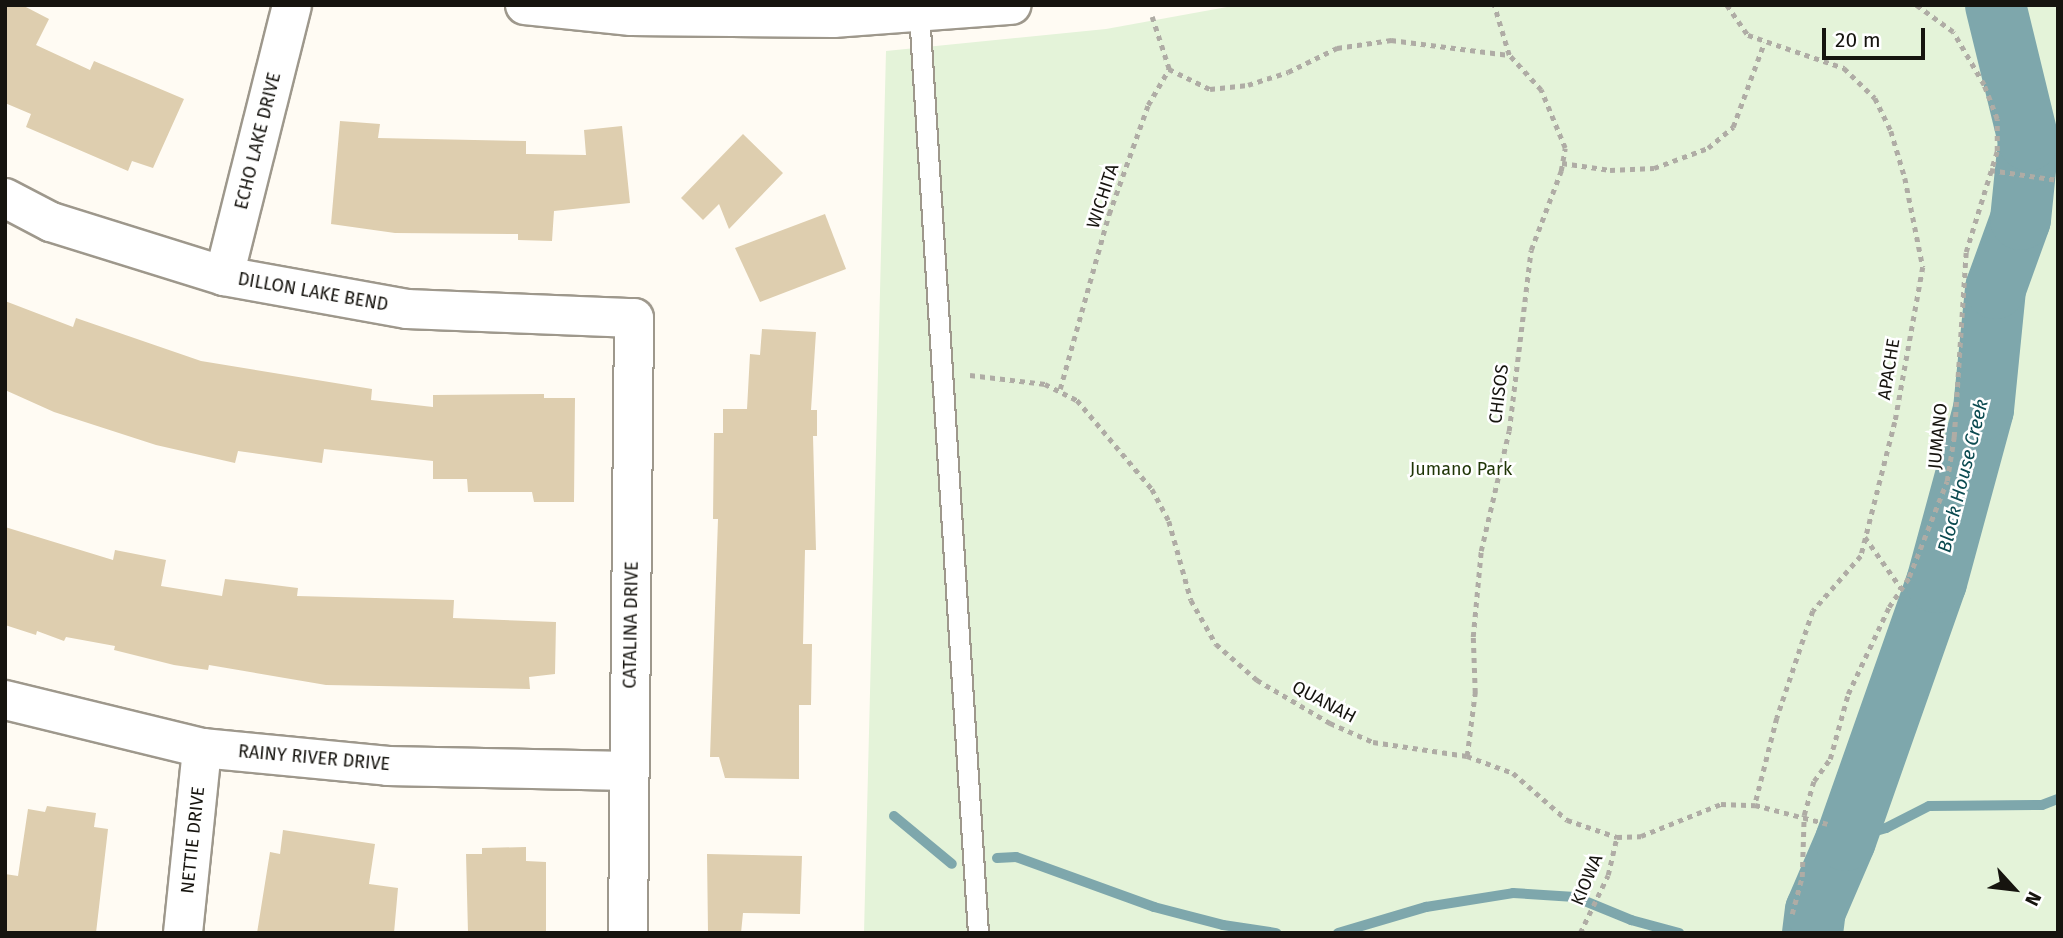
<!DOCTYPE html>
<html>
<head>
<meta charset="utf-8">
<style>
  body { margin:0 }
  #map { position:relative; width:2063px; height:938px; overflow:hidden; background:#fffbf3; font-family:"Fira Sans",sans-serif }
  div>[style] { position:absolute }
  .green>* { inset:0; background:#e4f3d9 }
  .stream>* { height:10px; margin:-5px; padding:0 5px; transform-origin:5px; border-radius:5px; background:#7ea7ac }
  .river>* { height:61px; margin:-30.5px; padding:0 30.5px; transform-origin:30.5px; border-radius:30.5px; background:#7ea7ac }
  .building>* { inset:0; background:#deceaf }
  .path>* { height:4.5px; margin-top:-2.25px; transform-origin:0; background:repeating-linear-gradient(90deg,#afaca5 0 5px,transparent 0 10px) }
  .roads { filter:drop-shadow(2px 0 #9e988c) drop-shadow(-2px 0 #9e988c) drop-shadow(0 2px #9e988c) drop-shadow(0 -2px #9e988c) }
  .service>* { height:19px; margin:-9.5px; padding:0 9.5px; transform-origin:9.5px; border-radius:9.5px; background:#fff }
  .minor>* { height:38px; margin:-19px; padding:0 19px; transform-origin:19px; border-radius:19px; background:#fff }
  .tertiary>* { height:38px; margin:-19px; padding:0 19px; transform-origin:19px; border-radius:19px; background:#fff }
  span { translate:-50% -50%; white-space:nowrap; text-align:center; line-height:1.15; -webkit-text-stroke:5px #fff; paint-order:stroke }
  .street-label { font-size:18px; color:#16140f }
  .park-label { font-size:18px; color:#1f3506 }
  .water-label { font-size:19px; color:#0b4a50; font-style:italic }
  .frame { position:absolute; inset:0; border:7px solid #16140f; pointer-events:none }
  .north { position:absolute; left:1979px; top:854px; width:70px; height:70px; -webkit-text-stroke:5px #fff; paint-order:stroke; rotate:117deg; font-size:19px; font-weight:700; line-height:28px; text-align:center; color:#16140f }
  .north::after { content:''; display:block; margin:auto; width:24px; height:32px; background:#16140f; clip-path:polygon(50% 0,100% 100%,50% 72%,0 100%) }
  .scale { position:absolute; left:1822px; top:28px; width:103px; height:32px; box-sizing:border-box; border:4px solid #16140f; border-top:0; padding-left:9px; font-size:21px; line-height:24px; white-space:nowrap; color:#16140f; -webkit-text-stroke:5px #fff; paint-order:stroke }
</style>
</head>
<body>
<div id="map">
  <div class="green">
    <i style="clip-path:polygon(1238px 5px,2058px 5px,2058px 933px,864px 933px,886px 51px,1106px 29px)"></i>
  </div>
  <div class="stream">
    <i style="left:894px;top:816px;width:75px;rotate:39.6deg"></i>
    <i style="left:1845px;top:840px;width:43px;rotate:-16.3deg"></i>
    <i style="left:1886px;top:828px;width:48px;rotate:-27.1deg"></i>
    <i style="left:1929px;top:806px;width:113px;rotate:-0.5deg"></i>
    <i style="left:2042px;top:805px;width:17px;rotate:-21deg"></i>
    <i style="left:997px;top:858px;width:19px;rotate:-3deg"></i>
    <i style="left:1016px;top:857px;width:147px;rotate:19.9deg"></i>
    <i style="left:1154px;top:907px;width:71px;rotate:14.6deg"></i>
    <i style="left:1223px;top:925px;width:54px;rotate:8.6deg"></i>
    <i style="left:1338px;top:933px;width:92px;rotate:-16.5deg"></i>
    <i style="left:1426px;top:907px;width:88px;rotate:-9.1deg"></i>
    <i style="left:1513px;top:893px;width:62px;rotate:3.7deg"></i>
    <i style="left:1575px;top:897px;width:61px;rotate:22.3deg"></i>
    <i style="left:1631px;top:920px;width:50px;rotate:15.2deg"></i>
  </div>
  <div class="river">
    <i style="left:1812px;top:933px;width:23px;rotate:-83deg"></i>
    <i style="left:1815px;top:910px;width:76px;rotate:-66.8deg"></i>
    <i style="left:1845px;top:840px;width:274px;rotate:-70.6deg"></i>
    <i style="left:1936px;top:582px;width:179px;rotate:-74.8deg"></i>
    <i style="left:1983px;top:409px;width:122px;rotate:-84.3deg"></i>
    <i style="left:1995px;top:288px;width:73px;rotate:-70.1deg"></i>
    <i style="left:2020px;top:219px;width:79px;rotate:-84.2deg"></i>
    <i style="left:2028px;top:140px;width:139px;rotate:-103.7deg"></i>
  </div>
  <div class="building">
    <i style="clip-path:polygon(5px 5px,22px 5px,49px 19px,36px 45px,90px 70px,94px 61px,184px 99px,153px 168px,132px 161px,128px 171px,26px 127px,31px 114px,5px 103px)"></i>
    <i style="clip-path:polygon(340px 121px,380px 124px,378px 138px,526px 141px,526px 154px,586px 155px,584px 130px,622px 126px,630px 203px,554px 211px,552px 241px,518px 240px,518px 234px,395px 233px,331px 224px)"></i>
    <i style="clip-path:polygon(743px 134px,783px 173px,729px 229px,719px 204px,703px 220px,681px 198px)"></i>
    <i style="clip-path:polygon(825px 214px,846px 269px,760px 302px,735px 248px)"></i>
    <i style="clip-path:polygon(5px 301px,73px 327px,76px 318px,201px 361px,372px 389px,371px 400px,433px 407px,433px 395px,544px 394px,544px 398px,575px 398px,574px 502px,534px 502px,532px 492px,468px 492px,467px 479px,433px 479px,433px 461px,324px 449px,322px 463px,238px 451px,235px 463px,156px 445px,54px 412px,5px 390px)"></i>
    <i style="clip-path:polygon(762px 329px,816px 332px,811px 410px,817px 410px,817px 436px,813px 436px,816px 550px,805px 550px,803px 644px,812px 644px,811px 705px,799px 705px,799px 779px,725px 778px,719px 757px,710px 757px,718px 519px,713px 519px,714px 433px,723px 433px,723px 409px,747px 409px,750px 354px,760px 355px)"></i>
    <i style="clip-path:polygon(5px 527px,113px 560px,115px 550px,166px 560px,161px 586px,222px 596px,225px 579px,298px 588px,297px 596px,454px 600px,453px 618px,556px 622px,555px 674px,529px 677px,530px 689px,326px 685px,209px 665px,208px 670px,174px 665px,114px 650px,115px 646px,66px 637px,64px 641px,37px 631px,36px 635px,5px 625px)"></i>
    <i style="clip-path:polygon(47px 806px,96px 813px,94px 827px,108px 829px,96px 933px,5px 933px,5px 874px,18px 876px,28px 809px,45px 812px)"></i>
    <i style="clip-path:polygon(283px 830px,375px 844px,369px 884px,398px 888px,394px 933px,257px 933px,270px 852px,280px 854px)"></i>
    <i style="clip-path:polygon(526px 847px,526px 861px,546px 862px,546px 933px,468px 933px,466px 854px,482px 854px,482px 848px)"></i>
    <i style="clip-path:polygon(707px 854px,802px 856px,800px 914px,743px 913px,741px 933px,708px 933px)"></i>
  </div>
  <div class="path">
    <i style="left:1727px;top:5px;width:37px;rotate:55deg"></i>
    <i style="left:1748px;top:35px;width:102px;rotate:19deg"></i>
    <i style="left:1844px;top:68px;width:43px;rotate:44.1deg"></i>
    <i style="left:1875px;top:98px;width:37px;rotate:64deg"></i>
    <i style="left:1891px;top:131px;width:49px;rotate:73.4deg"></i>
    <i style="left:1905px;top:178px;width:91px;rotate:78.6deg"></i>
    <i style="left:1923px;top:267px;width:158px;rotate:100.2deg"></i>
    <i style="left:1895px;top:422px;width:138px;rotate:104.2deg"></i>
    <i style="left:1861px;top:556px;width:73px;rotate:131.1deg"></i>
    <i style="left:1813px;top:611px;width:113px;rotate:108.6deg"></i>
    <i style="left:1777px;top:718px;width:90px;rotate:104.2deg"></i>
    <i style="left:1169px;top:69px;width:46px;rotate:26deg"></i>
    <i style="left:1210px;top:89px;width:38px;rotate:-6deg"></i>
    <i style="left:1248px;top:85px;width:42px;rotate:-18deg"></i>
    <i style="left:1288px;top:72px;width:55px;rotate:-26.1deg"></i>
    <i style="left:1337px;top:48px;width:55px;rotate:-8.4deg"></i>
    <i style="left:1391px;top:40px;width:119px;rotate:7.2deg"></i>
    <i style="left:1562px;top:163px;width:49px;rotate:8.3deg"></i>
    <i style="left:1610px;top:170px;width:44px;rotate:-2.6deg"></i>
    <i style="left:1654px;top:168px;width:58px;rotate:-20.3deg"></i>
    <i style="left:1708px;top:148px;width:33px;rotate:-40deg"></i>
    <i style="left:1733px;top:127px;width:90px;rotate:-69.7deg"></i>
    <i style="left:1990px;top:170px;width:69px;rotate:8.4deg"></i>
    <i style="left:970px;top:375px;width:76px;rotate:6.8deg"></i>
    <i style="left:1045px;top:384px;width:36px;rotate:27deg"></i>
    <i style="left:1077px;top:400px;width:116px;rotate:49.9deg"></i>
    <i style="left:1152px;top:489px;width:36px;rotate:62deg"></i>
    <i style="left:1169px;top:521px;width:82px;rotate:74.4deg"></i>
    <i style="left:1191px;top:600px;width:51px;rotate:60.4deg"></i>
    <i style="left:1216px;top:644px;width:55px;rotate:41.3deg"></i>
    <i style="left:1257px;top:680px;width:85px;rotate:30.5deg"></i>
    <i style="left:1330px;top:723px;width:47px;rotate:23.8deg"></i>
    <i style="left:1373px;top:742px;width:95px;rotate:8.5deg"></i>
    <i style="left:1467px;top:756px;width:49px;rotate:20.3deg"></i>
    <i style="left:1513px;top:773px;width:72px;rotate:41deg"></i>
    <i style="left:1567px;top:820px;width:53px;rotate:18.8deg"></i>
    <i style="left:1617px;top:837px;width:24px;rotate:-2deg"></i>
    <i style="left:1641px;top:836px;width:86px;rotate:-21.8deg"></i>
    <i style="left:1721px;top:804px;width:34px;rotate:2deg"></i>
    <i style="left:1755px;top:805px;width:75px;rotate:14.6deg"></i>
    <i style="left:1060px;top:389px;width:182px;rotate:-74.4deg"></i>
    <i style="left:1109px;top:214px;width:116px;rotate:-70.3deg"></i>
    <i style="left:1148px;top:105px;width:42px;rotate:-59.7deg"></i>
    <i style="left:1169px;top:69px;width:55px;rotate:-108.1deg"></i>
    <i style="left:1865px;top:537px;width:62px;rotate:54.8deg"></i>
    <i style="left:1467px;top:756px;width:64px;rotate:-82.8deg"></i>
    <i style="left:1475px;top:693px;width:56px;rotate:-92deg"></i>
    <i style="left:1473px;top:637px;width:86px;rotate:-84.7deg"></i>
    <i style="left:1481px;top:551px;width:123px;rotate:-76.9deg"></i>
    <i style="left:1509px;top:431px;width:182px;rotate:-83.1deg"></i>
    <i style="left:1531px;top:250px;width:85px;rotate:-69.2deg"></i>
    <i style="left:1561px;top:171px;width:23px;rotate:-80deg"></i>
    <i style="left:1565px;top:148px;width:63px;rotate:-112.5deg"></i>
    <i style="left:1541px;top:90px;width:47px;rotate:-132.4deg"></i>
    <i style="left:1509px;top:55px;width:52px;rotate:-106.7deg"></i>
    <i style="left:1792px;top:914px;width:38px;rotate:-75deg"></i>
    <i style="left:1802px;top:877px;width:62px;rotate:-88.2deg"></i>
    <i style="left:1804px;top:815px;width:35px;rotate:-74deg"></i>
    <i style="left:1814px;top:781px;width:27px;rotate:-54deg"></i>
    <i style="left:1830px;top:759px;width:67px;rotate:-74.5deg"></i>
    <i style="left:1848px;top:694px;width:96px;rotate:-64.8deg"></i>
    <i style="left:1889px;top:607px;width:36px;rotate:-56deg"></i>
    <i style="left:1909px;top:577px;width:103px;rotate:-68.4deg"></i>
    <i style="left:1947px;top:481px;width:45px;rotate:-81deg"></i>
    <i style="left:1954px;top:437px;width:185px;rotate:-86.3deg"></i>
    <i style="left:1966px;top:252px;width:106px;rotate:-72.9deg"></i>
    <i style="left:1997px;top:151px;width:32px;rotate:-90deg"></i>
    <i style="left:1997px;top:119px;width:36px;rotate:-111deg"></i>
    <i style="left:1984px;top:85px;width:61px;rotate:-120.3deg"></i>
    <i style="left:1953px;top:32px;width:46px;rotate:-143.9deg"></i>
    <i style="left:1580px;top:933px;width:64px;rotate:-64.2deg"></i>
    <i style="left:1608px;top:875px;width:39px;rotate:-77deg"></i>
  </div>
  <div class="roads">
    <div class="service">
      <i style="left:919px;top:13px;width:922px;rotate:86.33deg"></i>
    </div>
    <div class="minor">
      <i style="left:5px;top:198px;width:52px;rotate:27.6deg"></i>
      <i style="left:51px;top:222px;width:181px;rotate:17.3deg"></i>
      <i style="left:224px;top:276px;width:186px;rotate:10.2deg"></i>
      <i style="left:407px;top:309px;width:227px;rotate:2.3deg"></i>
      <i style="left:634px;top:318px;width:615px;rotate:90.56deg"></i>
      <i style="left:224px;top:276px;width:279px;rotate:-75.9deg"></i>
      <i style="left:5px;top:700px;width:203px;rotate:13.7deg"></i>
      <i style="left:202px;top:748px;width:187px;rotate:5.5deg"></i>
      <i style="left:388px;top:766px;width:241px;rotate:1.2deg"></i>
      <i style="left:183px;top:933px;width:186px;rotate:-84.1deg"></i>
    </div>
    <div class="tertiary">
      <i style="left:525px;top:5px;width:107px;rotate:5.9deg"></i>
      <i style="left:631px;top:16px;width:202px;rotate:0.6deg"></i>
      <i style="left:833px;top:18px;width:179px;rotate:-4.2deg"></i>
    </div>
  </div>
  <div class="street-label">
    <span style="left:258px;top:141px;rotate:-76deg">ECHO LAKE DRIVE</span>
    <span style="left:1103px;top:196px;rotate:-72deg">WICHITA</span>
    <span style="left:313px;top:292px;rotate:10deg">DILLON LAKE BEND</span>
    <span style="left:1889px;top:369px;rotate:-81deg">APACHE</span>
    <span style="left:1499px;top:394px;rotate:-83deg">CHISOS</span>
    <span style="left:1938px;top:436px;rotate:-84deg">JUMANO</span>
    <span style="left:631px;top:625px;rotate:-89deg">CATALINA DRIVE</span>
    <span style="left:1324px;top:702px;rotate:28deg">QUANAH</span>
    <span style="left:314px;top:758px;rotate:5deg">RAINY RIVER DRIVE</span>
    <span style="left:193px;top:840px;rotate:-84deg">NETTIE DRIVE</span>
    <span style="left:1587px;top:880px;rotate:-67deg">KIOWA</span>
  </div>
  <div class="park-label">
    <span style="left:1461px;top:469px">Jumano Park</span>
  </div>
  <div class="water-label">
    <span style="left:1963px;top:476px;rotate:-76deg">Block House Creek</span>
  </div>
  <div class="frame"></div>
  <div class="north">N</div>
  <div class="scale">20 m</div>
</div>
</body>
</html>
